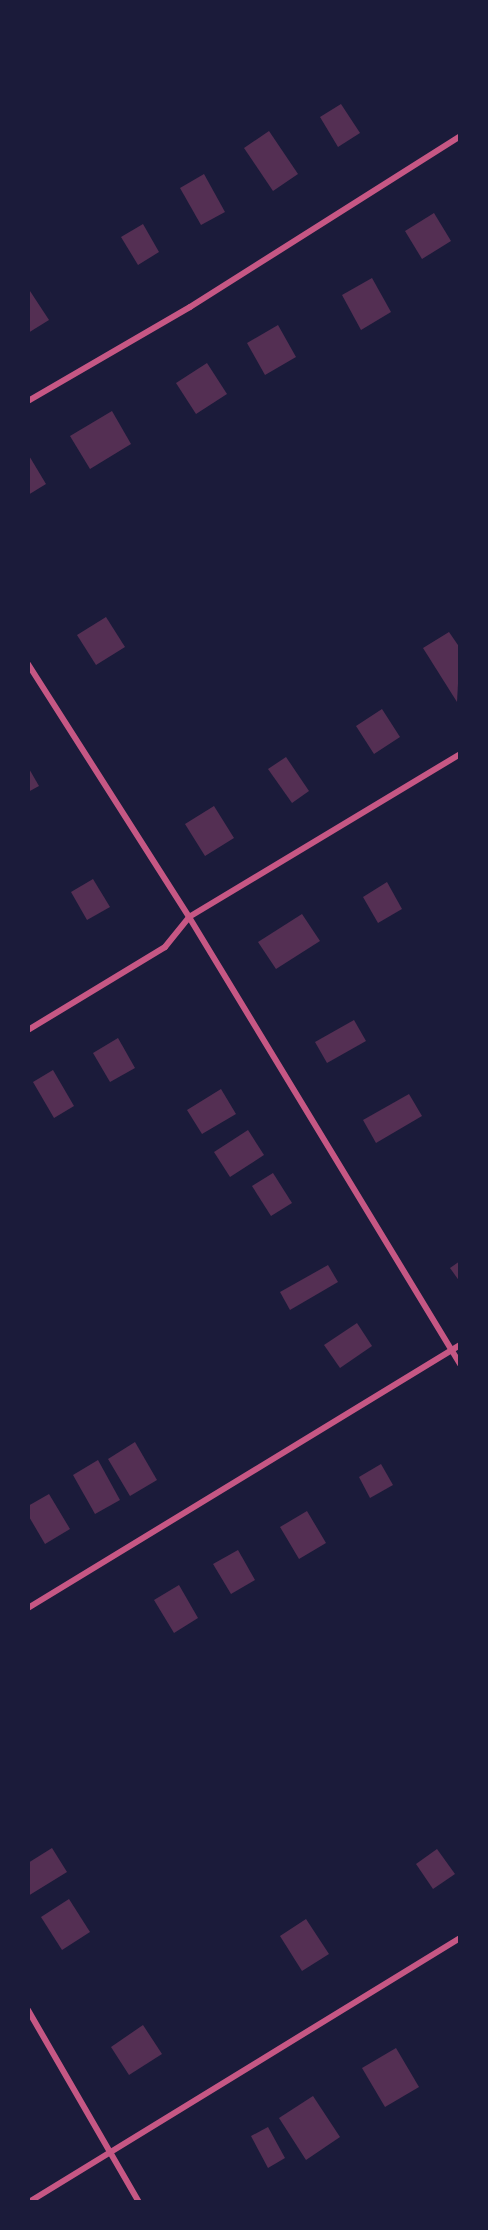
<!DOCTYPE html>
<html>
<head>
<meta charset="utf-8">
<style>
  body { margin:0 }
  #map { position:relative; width:488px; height:2230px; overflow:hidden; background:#1b1b3a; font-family:"Exo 2",sans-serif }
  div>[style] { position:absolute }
  .building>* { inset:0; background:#542f53 }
  .minor>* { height:6px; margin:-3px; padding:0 3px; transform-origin:3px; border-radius:3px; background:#c65784 }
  span { translate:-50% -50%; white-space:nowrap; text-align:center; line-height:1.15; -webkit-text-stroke:6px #1b1b3a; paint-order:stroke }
  .frame { position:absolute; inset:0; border:30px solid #1b1b3a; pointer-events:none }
</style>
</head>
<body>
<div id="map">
  <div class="building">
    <i style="clip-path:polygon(341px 104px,360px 133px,338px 147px,320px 117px)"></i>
    <i style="clip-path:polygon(269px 131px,298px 174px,273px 191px,244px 148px)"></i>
    <i style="clip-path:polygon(204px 174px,225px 212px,201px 225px,180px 188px)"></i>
    <i style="clip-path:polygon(434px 213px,451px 241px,422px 259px,405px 231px)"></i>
    <i style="clip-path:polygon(143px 224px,159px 252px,138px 265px,121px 237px)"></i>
    <i style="clip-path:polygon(372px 278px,391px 312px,361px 330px,342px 295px)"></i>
    <i style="clip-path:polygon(28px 288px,49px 320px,28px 333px)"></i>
    <i style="clip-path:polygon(278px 325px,296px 357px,265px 375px,247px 343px)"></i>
    <i style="clip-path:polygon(207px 363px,227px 394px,196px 414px,176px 383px)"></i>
    <i style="clip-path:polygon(112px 411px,131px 444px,90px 469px,70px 436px)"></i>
    <i style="clip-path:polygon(28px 454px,46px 484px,28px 495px)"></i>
    <i style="clip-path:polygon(106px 617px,125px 647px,96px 665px,77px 635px)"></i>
    <i style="clip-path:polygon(449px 632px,460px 648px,457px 702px,423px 648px)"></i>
    <i style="clip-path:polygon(382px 709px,400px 737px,374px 754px,356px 726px)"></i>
    <i style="clip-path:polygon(286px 757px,309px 791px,292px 803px,268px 769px)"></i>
    <i style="clip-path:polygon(28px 767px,39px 786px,28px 792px)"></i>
    <i style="clip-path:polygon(214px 806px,234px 838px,205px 856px,185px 824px)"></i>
    <i style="clip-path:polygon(93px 879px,110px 907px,87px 920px,71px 892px)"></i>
    <i style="clip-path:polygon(387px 882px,402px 909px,378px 923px,363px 897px)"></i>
    <i style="clip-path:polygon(302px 914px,320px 941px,276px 969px,258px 942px)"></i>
    <i style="clip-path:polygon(354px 1020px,366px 1041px,327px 1063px,315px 1042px)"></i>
    <i style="clip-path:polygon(118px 1038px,135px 1068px,110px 1082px,93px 1053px)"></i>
    <i style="clip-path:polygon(53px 1070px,74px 1106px,54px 1118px,33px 1082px)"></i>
    <i style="clip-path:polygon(221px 1089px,236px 1114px,202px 1134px,187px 1110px)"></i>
    <i style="clip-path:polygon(409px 1094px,422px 1116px,376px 1143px,363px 1120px)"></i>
    <i style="clip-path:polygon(248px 1130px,264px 1155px,230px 1177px,214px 1152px)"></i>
    <i style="clip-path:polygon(273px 1173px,292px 1203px,271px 1216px,252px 1186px)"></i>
    <i style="clip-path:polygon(460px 1261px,460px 1282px,450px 1268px)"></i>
    <i style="clip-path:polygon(328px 1265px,338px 1282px,290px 1310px,280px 1292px)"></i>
    <i style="clip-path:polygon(357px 1323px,372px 1346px,340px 1368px,324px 1345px)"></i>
    <i style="clip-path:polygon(135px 1442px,157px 1480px,130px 1496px,108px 1459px)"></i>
    <i style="clip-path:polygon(98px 1460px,120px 1500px,95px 1514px,73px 1475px)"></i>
    <i style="clip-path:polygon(381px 1464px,393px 1485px,370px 1498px,359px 1477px)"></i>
    <i style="clip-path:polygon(49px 1494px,70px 1529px,45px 1544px,28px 1515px,28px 1506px)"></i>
    <i style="clip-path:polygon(307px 1511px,326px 1543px,299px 1559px,280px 1527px)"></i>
    <i style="clip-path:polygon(238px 1550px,255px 1580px,231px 1594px,213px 1564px)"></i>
    <i style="clip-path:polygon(179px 1585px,198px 1618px,174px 1633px,154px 1600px)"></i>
    <i style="clip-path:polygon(52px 1848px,67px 1872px,28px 1896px,28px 1863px)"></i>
    <i style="clip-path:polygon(437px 1849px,455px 1874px,433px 1889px,416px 1864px)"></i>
    <i style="clip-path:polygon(69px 1899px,90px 1932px,62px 1950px,41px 1917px)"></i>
    <i style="clip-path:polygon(306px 1919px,329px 1954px,302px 1971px,280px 1936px)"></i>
    <i style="clip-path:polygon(143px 2025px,162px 2054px,129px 2075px,111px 2047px)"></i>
    <i style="clip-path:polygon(396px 2048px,419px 2087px,385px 2107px,362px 2068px)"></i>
    <i style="clip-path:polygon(313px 2096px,340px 2137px,306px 2160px,279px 2118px)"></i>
    <i style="clip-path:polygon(268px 2127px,285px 2158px,268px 2168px,251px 2136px)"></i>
  </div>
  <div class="minor">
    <i style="left:28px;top:401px;width:187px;rotate:-30.1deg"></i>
    <i style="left:190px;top:307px;width:320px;rotate:-32.3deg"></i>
    <i style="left:28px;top:664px;width:300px;rotate:57.5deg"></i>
    <i style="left:189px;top:917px;width:523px;rotate:58.77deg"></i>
    <i style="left:28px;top:1030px;width:160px;rotate:-31.2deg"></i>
    <i style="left:165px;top:947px;width:38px;rotate:-51deg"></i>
    <i style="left:189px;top:917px;width:316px;rotate:-31deg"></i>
    <i style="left:28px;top:1608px;width:506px;rotate:-31.33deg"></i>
    <i style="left:28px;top:2010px;width:222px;rotate:60deg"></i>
    <i style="left:29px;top:2202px;width:505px;rotate:-31.49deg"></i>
  </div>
  <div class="frame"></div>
</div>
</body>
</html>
